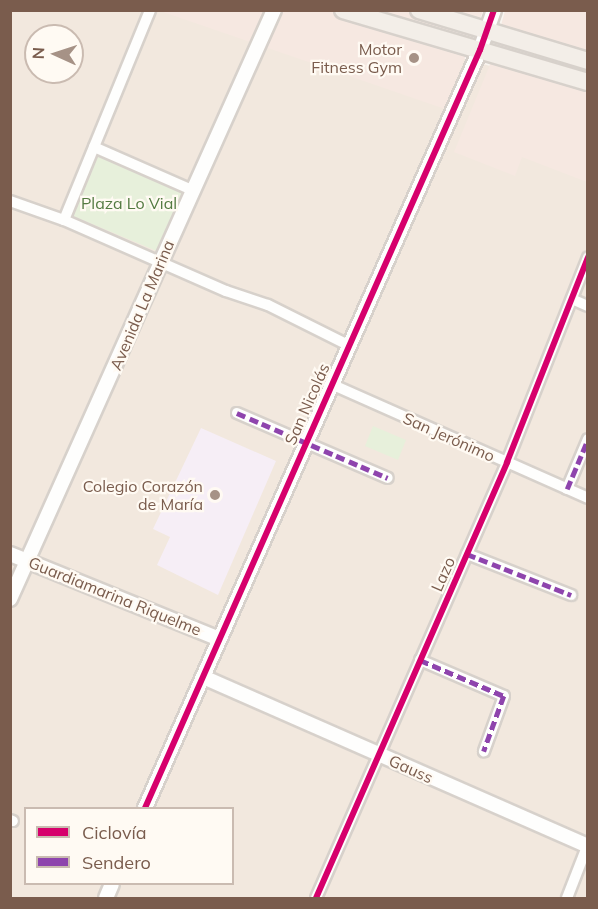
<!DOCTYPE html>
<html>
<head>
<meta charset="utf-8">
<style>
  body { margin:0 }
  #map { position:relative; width:598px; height:909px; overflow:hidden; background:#f9f5f0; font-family:Mulish,sans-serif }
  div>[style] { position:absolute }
  .residential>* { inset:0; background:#f2e8de }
  .commercial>* { inset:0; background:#f6e8e1 }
  .education>* { inset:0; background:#f6eef6 }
  .green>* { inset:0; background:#e7f0db }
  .roads { filter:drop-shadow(2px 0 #d7d1cb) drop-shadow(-2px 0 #d7d1cb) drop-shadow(0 2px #d7d1cb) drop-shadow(0 -2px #d7d1cb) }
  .minor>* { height:10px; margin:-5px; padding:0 5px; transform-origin:5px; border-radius:5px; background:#fefefd }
  .tertiary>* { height:14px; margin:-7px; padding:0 7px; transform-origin:7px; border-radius:7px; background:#fefefd }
  .primary>* { height:16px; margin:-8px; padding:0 8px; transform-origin:8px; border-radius:8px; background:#f3eee8 }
  .quiet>* { height:4.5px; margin-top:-2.25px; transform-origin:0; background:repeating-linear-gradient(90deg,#8e44ad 0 9px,transparent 0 13.5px) }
  .cycleway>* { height:6px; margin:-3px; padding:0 3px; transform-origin:3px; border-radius:3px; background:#d6006c }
  .dots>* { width:16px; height:16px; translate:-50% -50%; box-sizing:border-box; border:3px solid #fffaf3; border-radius:50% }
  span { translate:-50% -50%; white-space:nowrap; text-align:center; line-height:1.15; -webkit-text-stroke:4.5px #fffaf3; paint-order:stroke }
  .poi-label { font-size:16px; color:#7a5c4d }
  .right { translate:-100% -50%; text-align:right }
  .park-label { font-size:16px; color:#537a41 }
  .street-label { font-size:16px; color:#7a5c4d }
  .frame { position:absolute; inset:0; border:12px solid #7a5c4d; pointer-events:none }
  .legend { position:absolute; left:24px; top:807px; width:210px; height:78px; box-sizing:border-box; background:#fffaf3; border:2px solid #cabbb1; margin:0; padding:8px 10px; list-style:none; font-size:18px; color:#7a5c4d }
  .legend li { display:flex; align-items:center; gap:12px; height:30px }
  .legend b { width:30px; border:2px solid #cabbb1 }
  .north { position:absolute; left:24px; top:24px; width:60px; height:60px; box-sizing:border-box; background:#fffaf3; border:2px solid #cabbb1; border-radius:50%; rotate:273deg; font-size:16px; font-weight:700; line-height:24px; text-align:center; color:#7a5c4d }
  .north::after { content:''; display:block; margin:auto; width:21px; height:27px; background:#a69286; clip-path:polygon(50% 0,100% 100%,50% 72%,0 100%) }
</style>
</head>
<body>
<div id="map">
  <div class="residential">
    <i style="clip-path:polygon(evenodd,10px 11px,299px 11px,587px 94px,587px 898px,11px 898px,10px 11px,36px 36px,72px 36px,72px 72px,36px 72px,36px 36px,10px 11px,26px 808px,232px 808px,232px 884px,26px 884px,26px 808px)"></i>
  </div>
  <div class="commercial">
    <i style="clip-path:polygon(160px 11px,483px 11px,445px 109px)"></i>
    <i style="clip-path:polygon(505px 11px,587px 11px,587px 182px,522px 157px,515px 176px,454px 152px,489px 67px)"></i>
  </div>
  <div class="education">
    <i style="clip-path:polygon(201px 428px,276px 461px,218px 595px,157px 565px,170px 537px,153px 529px)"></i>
  </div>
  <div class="green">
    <i style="clip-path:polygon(99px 154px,185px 191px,159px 252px,73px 216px)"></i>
    <i style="clip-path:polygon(373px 426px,406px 440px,398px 460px,365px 446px)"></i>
  </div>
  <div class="roads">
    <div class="minor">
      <i style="left:94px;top:147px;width:107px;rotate:23.7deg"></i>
      <i style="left:10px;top:201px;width:57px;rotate:19.4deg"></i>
      <i style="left:64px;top:220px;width:177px;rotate:23.7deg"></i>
      <i style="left:226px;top:291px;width:44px;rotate:18.4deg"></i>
      <i style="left:268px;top:305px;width:89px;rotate:26.6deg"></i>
      <i style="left:64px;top:220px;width:227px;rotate:-67.7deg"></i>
      <i style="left:572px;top:299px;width:17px;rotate:24deg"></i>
      <i style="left:331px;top:384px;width:281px;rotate:23.9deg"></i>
      <i style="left:237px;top:413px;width:164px;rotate:23.3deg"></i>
      <i style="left:567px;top:489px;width:54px;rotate:-67.2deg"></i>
      <i style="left:467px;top:554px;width:112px;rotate:21.5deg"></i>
      <i style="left:420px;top:660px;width:91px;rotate:23.2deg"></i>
      <i style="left:504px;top:696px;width:59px;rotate:110deg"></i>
      <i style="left:10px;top:820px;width:3px;rotate:18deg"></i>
      <i style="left:316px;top:898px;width:476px;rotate:-66.3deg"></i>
      <i style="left:507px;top:462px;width:220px;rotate:-68.4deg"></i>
      <i style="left:567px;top:898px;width:58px;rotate:-68.7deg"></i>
    </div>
    <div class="tertiary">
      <i style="left:10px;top:554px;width:226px;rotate:22.1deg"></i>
      <i style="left:10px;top:599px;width:645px;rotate:-65.86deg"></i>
      <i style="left:203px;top:677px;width:420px;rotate:23.7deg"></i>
      <i style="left:145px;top:808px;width:829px;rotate:-66.16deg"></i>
      <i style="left:480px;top:50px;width:42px;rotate:-70.7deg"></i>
      <i style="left:106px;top:898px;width:15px;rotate:-67deg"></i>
    </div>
    <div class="primary">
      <i style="left:343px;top:10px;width:255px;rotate:16.4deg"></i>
      <i style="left:419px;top:10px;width:177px;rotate:16.8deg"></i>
    </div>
  </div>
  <div class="quiet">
    <i style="left:237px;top:413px;width:164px;rotate:23.3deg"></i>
    <i style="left:567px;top:489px;width:54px;rotate:-67.2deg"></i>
    <i style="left:467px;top:554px;width:112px;rotate:21.5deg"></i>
    <i style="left:420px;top:660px;width:91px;rotate:23.2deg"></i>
    <i style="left:504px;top:696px;width:59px;rotate:110deg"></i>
  </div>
  <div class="cycleway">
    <i style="left:145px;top:808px;width:829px;rotate:-66.16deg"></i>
    <i style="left:480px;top:50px;width:42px;rotate:-70.7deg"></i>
    <i style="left:316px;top:898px;width:476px;rotate:-66.3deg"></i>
    <i style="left:507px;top:462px;width:220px;rotate:-68.4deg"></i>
  </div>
  <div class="dots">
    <i style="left:414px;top:58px;background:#a69286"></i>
    <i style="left:215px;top:495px;background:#a69286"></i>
  </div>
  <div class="poi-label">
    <span class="right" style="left:402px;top:58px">Motor<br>Fitness Gym</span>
    <span class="right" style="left:203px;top:495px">Colegio Corazón<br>de María</span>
  </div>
  <div class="park-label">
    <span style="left:129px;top:203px">Plaza Lo Vial</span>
  </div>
  <div class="street-label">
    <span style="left:142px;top:305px;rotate:-67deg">Avenida La Marina</span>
    <span style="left:307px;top:404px;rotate:-66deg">San Nicolás</span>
    <span style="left:449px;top:437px;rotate:24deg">San Jerónimo</span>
    <span style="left:443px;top:574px;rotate:-66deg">Lazo</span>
    <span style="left:115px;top:596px;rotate:22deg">Guardiamarina Riquelme</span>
    <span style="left:411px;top:769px;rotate:24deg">Gauss</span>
  </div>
  <div class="frame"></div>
  <ul class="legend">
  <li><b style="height:8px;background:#d6006c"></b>Ciclovía</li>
  <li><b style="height:8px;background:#8e44ad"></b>Sendero</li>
  </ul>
  <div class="north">N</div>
</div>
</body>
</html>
